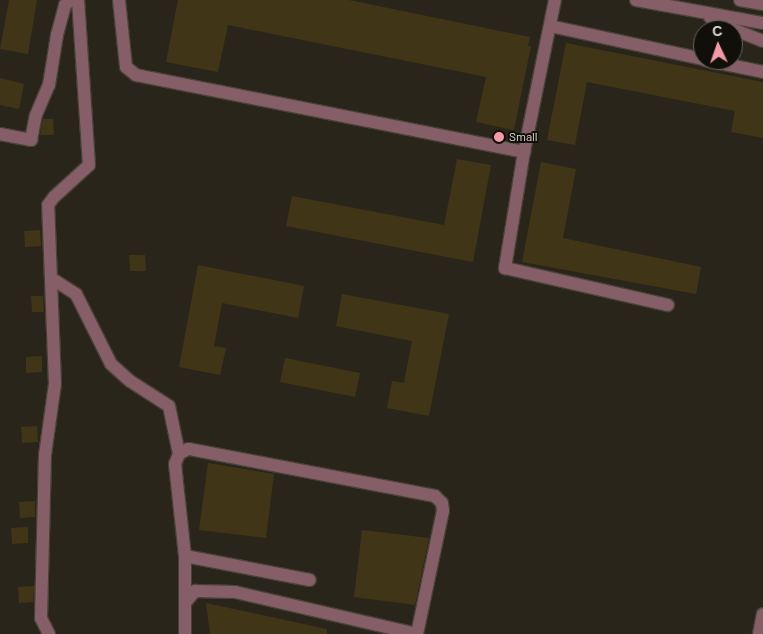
<!DOCTYPE html>
<html>
<head>
<meta charset="utf-8">
<style>
  body { margin:0 }
  #map { position:relative; width:763px; height:634px; overflow:hidden; background:#2a251b; font-family:Barlow,sans-serif }
  div>[style] { position:absolute }
  .building>* { inset:0; background:#413517 }
  .roads { filter:drop-shadow(1px 0 #474239) drop-shadow(-1px 0 #474239) drop-shadow(0 1px #474239) drop-shadow(0 -1px #474239) }
  .minor>* { height:12px; margin:-6px; padding:0 6px; transform-origin:6px; border-radius:6px; background:#865e67 }
  .dots>* { width:14px; height:14px; translate:-50% -50%; box-sizing:border-box; border:2px solid #110f0a; border-radius:50% }
  span { translate:-50% -50%; white-space:nowrap; text-align:center; line-height:1.15; -webkit-text-stroke:4px #110f0a; paint-order:stroke }
  .poi-label { font-size:12px; color:#e0ddd6 }
  .left { translate:0 -50%; text-align:left }
  .north { position:absolute; left:693px; top:20px; width:50px; height:50px; box-sizing:border-box; background:#110f0a; border:1px solid #64615c; border-radius:50%; rotate:357deg; font-size:14px; font-weight:700; line-height:20px; text-align:center; color:#e0ddd6 }
  .north::after { content:''; display:block; margin:auto; width:18px; height:22px; background:#f49aa6; clip-path:polygon(50% 0,100% 100%,50% 72%,0 100%) }
</style>
</head>
<body>
<div id="map">
  <div class="building">
    <i style="clip-path:polygon(9px 0,37px 0,28px 54px,0 49px)"></i>
    <i style="clip-path:polygon(178px 0,349px 0,530px 37px,528px 46px,531px 46px,514px 130px,476px 122px,486px 77px,228px 25px,218px 72px,166px 62px)"></i>
    <i style="clip-path:polygon(566px 43px,763px 82px,763px 138px,731px 132px,735px 111px,587px 82px,575px 145px,547px 140px)"></i>
    <i style="clip-path:polygon(0 78px,24px 84px,19px 109px,0 105px)"></i>
    <i style="clip-path:polygon(43px 119px,53px 119px,54px 135px,40px 135px)"></i>
    <i style="clip-path:polygon(457px 159px,491px 165px,473px 262px,286px 226px,292px 196px,444px 225px)"></i>
    <i style="clip-path:polygon(541px 162px,576px 169px,563px 238px,701px 267px,696px 294px,522px 262px)"></i>
    <i style="clip-path:polygon(40px 230px,41px 246px,25px 247px,24px 231px)"></i>
    <i style="clip-path:polygon(129px 255px,145px 255px,146px 271px,130px 271px)"></i>
    <i style="clip-path:polygon(198px 265px,304px 286px,298px 318px,222px 303px,214px 346px,226px 348px,220px 375px,179px 367px)"></i>
    <i style="clip-path:polygon(342px 294px,449px 314px,429px 416px,387px 408px,392px 381px,404px 383px,412px 341px,336px 326px)"></i>
    <i style="clip-path:polygon(31px 296px,43px 296px,44px 312px,32px 312px)"></i>
    <i style="clip-path:polygon(42px 356px,42px 372px,26px 373px,26px 357px)"></i>
    <i style="clip-path:polygon(285px 358px,360px 373px,355px 397px,280px 382px)"></i>
    <i style="clip-path:polygon(37px 426px,38px 442px,22px 443px,21px 427px)"></i>
    <i style="clip-path:polygon(208px 463px,274px 474px,266px 538px,199px 530px)"></i>
    <i style="clip-path:polygon(35px 501px,35px 517px,20px 518px,19px 502px)"></i>
    <i style="clip-path:polygon(28px 527px,28px 543px,12px 544px,11px 528px)"></i>
    <i style="clip-path:polygon(362px 530px,429px 538px,415px 605px,354px 597px)"></i>
    <i style="clip-path:polygon(34px 586px,33px 602px,19px 603px,18px 587px)"></i>
    <i style="clip-path:polygon(206px 603px,327px 629px,327px 634px,210px 634px)"></i>
  </div>
  <div class="roads">
    <div class="minor">
      <i style="left:119px;top:0;width:67px;rotate:84deg"></i>
      <i style="left:126px;top:67px;width:13px;rotate:39deg"></i>
      <i style="left:136px;top:75px;width:396px;rotate:11.2deg"></i>
      <i style="left:524px;top:152px;width:155px;rotate:-78.5deg"></i>
      <i style="left:636px;top:0;width:129px;rotate:10.3deg"></i>
      <i style="left:740px;top:0;width:23px;rotate:10deg"></i>
      <i style="left:710px;top:17px;width:9px;rotate:41deg"></i>
      <i style="left:717px;top:23px;width:49px;rotate:21.4deg"></i>
      <i style="left:550px;top:26px;width:157px;rotate:12.2deg"></i>
      <i style="left:705px;top:60px;width:59px;rotate:11.7deg"></i>
      <i style="left:0;top:134px;width:32px;rotate:11deg"></i>
      <i style="left:31px;top:140px;width:25px;rotate:-79deg"></i>
      <i style="left:36px;top:115px;width:33px;rotate:-67deg"></i>
      <i style="left:49px;top:85px;width:51px;rotate:-80.9deg"></i>
      <i style="left:57px;top:35px;width:31px;rotate:-75deg"></i>
      <i style="left:65px;top:5px;width:8px;rotate:-40deg"></i>
      <i style="left:524px;top:152px;width:118px;rotate:99.3deg"></i>
      <i style="left:505px;top:268px;width:167px;rotate:12.8deg"></i>
      <i style="left:51px;top:278px;width:30px;rotate:33deg"></i>
      <i style="left:76px;top:294px;width:78px;rotate:63.4deg"></i>
      <i style="left:111px;top:364px;width:25px;rotate:42deg"></i>
      <i style="left:130px;top:381px;width:46px;rotate:32.7deg"></i>
      <i style="left:169px;top:406px;width:49px;rotate:78.2deg"></i>
      <i style="left:185px;top:556px;width:127px;rotate:10.9deg"></i>
      <i style="left:49px;top:634px;width:18px;rotate:-117deg"></i>
      <i style="left:41px;top:618px;width:163px;rotate:-88.6deg"></i>
      <i style="left:45px;top:455px;width:72px;rotate:-82deg"></i>
      <i style="left:55px;top:384px;width:179px;rotate:-92.2deg"></i>
      <i style="left:48px;top:205px;width:10px;rotate:-53deg"></i>
      <i style="left:54px;top:197px;width:47px;rotate:-42.4deg"></i>
      <i style="left:89px;top:165px;width:165px;rotate:-93.8deg"></i>
      <i style="left:185px;top:634px;width:31px;rotate:-90deg"></i>
      <i style="left:185px;top:603px;width:16px;rotate:-50deg"></i>
      <i style="left:195px;top:591px;width:40px;rotate:1.4deg"></i>
      <i style="left:235px;top:592px;width:187px;rotate:13deg"></i>
      <i style="left:417px;top:634px;width:126px;rotate:-78.1deg"></i>
      <i style="left:443px;top:511px;width:8px;rotate:-97deg"></i>
      <i style="left:442px;top:503px;width:10px;rotate:-135deg"></i>
      <i style="left:435px;top:496px;width:251px;rotate:-169.2deg"></i>
      <i style="left:188px;top:449px;width:10px;rotate:151deg"></i>
      <i style="left:179px;top:454px;width:11px;rotate:112deg"></i>
      <i style="left:175px;top:464px;width:93px;rotate:83.8deg"></i>
      <i style="left:185px;top:556px;width:47px;rotate:90deg"></i>
      <i style="left:759px;top:634px;width:20px;rotate:-79deg"></i>
    </div>
  </div>
  <div class="dots">
    <i style="left:499px;top:137px;background:#f49aa6"></i>
  </div>
  <div class="poi-label">
    <span class="left" style="left:509px;top:137px">Small</span>
  </div>
  <div class="north">С</div>
</div>
</body>
</html>
